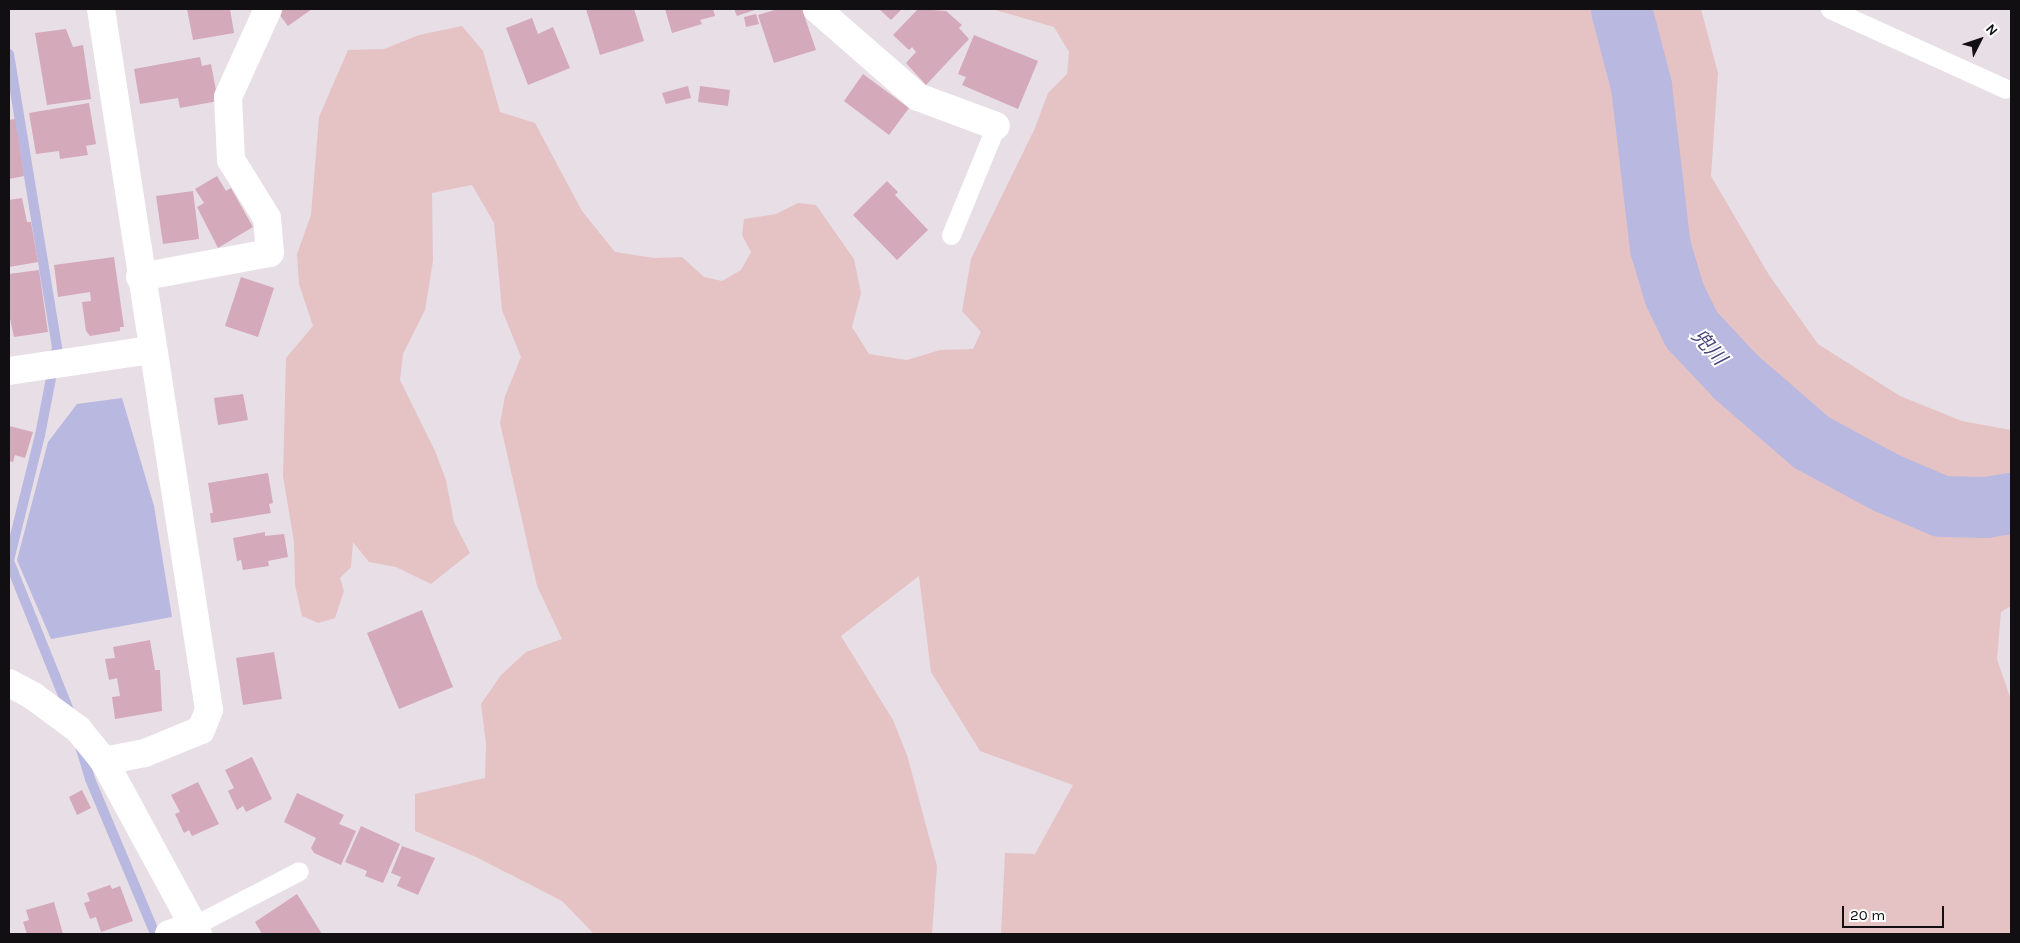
<!DOCTYPE html>
<html>
<head>
<meta charset="utf-8">
<style>
  body { margin:0 }
  #map { position:relative; width:2020px; height:943px; overflow:hidden; background:#e8dee6; font-family:Karla,"Noto Sans JP",sans-serif }
  div>[style] { position:absolute }
  .green>* { inset:0; background:#e5c3c4 }
  .water>* { inset:0; background:#b8b8e0 }
  .stream>* { height:10px; margin:-5px; padding:0 5px; transform-origin:5px; border-radius:5px; background:#b8b8e0 }
  .river>* { height:61px; margin:-30.5px; padding:0 30.5px; transform-origin:30.5px; border-radius:30.5px; background:#b8b8e0 }
  .building>* { inset:0; background:#d4a9ba }
  .service>* { height:19px; margin:-9.5px; padding:0 9.5px; transform-origin:9.5px; border-radius:9.5px; background:#fff }
  .minor>* { height:28px; margin:-14px; padding:0 14px; transform-origin:14px; border-radius:14px; background:#fff }
  .tertiary>* { height:28px; margin:-14px; padding:0 14px; transform-origin:14px; border-radius:14px; background:#fff }
  span { translate:-50% -50%; white-space:nowrap; text-align:center; line-height:1.15; -webkit-text-stroke:4px #fff; paint-order:stroke }
  .water-label { font-size:20px; color:#49467a; font-style:italic }
  .frame { position:absolute; inset:0; border:10px solid #120f12; pointer-events:none }
  .north { position:absolute; left:1955px; top:15px; width:50px; height:50px; -webkit-text-stroke:4px #fff; paint-order:stroke; rotate:49deg; font-size:14px; font-weight:700; line-height:20px; text-align:center; color:#120f12 }
  .north::after { content:''; display:block; margin:auto; width:18px; height:22px; background:#120f12; clip-path:polygon(50% 0,100% 100%,50% 72%,0 100%) }
  .scale { position:absolute; left:1842px; top:906px; width:102px; height:22px; box-sizing:border-box; border:2px solid #120f12; border-top:0; padding-left:6px; font-size:15px; line-height:18px; white-space:nowrap; color:#120f12; -webkit-text-stroke:4px #fff; paint-order:stroke }
</style>
</head>
<body>
<div id="map">
  <div class="green">
    <i style="clip-path:polygon(992px 9px,1701px 9px,1718px 73px,1711px 176px,1769px 275px,1818px 344px,1900px 396px,1962px 421px,2011px 430px,2011px 606px,2001px 612px,1997px 659px,2011px 700px,2011px 934px,1001px 934px,1005px 853px,1035px 854px,1073px 785px,980px 751px,931px 672px,919px 576px,841px 636px,893px 720px,907px 755px,937px 866px,932px 934px,594px 934px,562px 901px,476px 857px,415px 831px,415px 794px,485px 778px,486px 744px,481px 704px,501px 675px,526px 652px,562px 639px,537px 586px,500px 423px,505px 396px,521px 357px,502px 310px,494px 223px,472px 185px,432px 193px,433px 261px,425px 310px,403px 354px,400px 380px,435px 451px,446px 480px,454px 522px,470px 553px,431px 584px,396px 567px,369px 562px,353px 542px,351px 567px,340px 578px,344px 591px,335px 618px,318px 623px,302px 616px,295px 585px,294px 542px,283px 476px,286px 358px,313px 326px,299px 284px,297px 254px,311px 215px,319px 117px,348px 50px,384px 49px,419px 35px,462px 26px,483px 51px,500px 112px,535px 123px,582px 211px,615px 252px,654px 258px,682px 257px,704px 277px,722px 281px,741px 270px,751px 252px,742px 235px,744px 219px,776px 214px,798px 203px,816px 205px,854px 259px,861px 293px,852px 327px,869px 354px,907px 360px,940px 350px,973px 349px,981px 332px,962px 311px,971px 259px,1035px 128px,1048px 93px,1067px 74px,1069px 52px,1054px 27px)"></i>
  </div>
  <div class="water">
    <i style="clip-path:polygon(122px 398px,154px 506px,172px 617px,51px 639px,17px 560px,48px 442px,77px 404px)"></i>
  </div>
  <div class="stream">
    <i style="left:9px;top:54px;width:297px;rotate:80.7deg"></i>
    <i style="left:57px;top:347px;width:90px;rotate:100.9deg"></i>
    <i style="left:40px;top:435px;width:129px;rotate:103.9deg"></i>
    <i style="left:9px;top:561px;width:169px;rotate:68.1deg"></i>
    <i style="left:80px;top:746px;width:34px;rotate:73deg"></i>
    <i style="left:90px;top:779px;width:168px;rotate:67.2deg"></i>
  </div>
  <div class="river">
    <i style="left:1621px;top:9px;width:80px;rotate:75.4deg"></i>
    <i style="left:1641px;top:86px;width:162px;rotate:83.3deg"></i>
    <i style="left:1660px;top:247px;width:49px;rotate:73.4deg"></i>
    <i style="left:1674px;top:294px;width:39px;rotate:64deg"></i>
    <i style="left:1691px;top:329px;width:66px;rotate:46.8deg"></i>
    <i style="left:1736px;top:377px;width:99px;rotate:40.9deg"></i>
    <i style="left:1811px;top:442px;width:84px;rotate:28.4deg"></i>
    <i style="left:1885px;top:482px;width:61px;rotate:23.2deg"></i>
    <i style="left:1941px;top:506px;width:44px;rotate:1.3deg"></i>
    <i style="left:1985px;top:507px;width:26px;rotate:-9deg"></i>
  </div>
  <div class="building">
    <i style="clip-path:polygon(187px 9px,230px 9px,234px 33px,193px 40px)"></i>
    <i style="clip-path:polygon(279px 9px,312px 9px,288px 26px,277px 11px)"></i>
    <i style="clip-path:polygon(586px 9px,634px 9px,644px 41px,600px 55px)"></i>
    <i style="clip-path:polygon(665px 9px,713px 9px,715px 16px,700px 20px,702px 24px,672px 33px)"></i>
    <i style="clip-path:polygon(734px 9px,758px 9px,737px 16px)"></i>
    <i style="clip-path:polygon(778px 9px,802px 9px,816px 50px,774px 63px,758px 15px)"></i>
    <i style="clip-path:polygon(879px 9px,902px 9px,891px 20px)"></i>
    <i style="clip-path:polygon(918px 9px,946px 11px,962px 25px,959px 28px,969px 39px,926px 85px,906px 63px,916px 52px,912px 47px,909px 50px,893px 35px)"></i>
    <i style="clip-path:polygon(756px 14px,759px 24px,746px 27px,744px 17px)"></i>
    <i style="clip-path:polygon(532px 18px,538px 34px,553px 27px,570px 68px,528px 85px,506px 28px)"></i>
    <i style="clip-path:polygon(66px 29px,73px 47px,83px 45px,91px 99px,47px 105px,35px 33px)"></i>
    <i style="clip-path:polygon(974px 35px,1038px 61px,1018px 109px,962px 85px,966px 77px,958px 74px)"></i>
    <i style="clip-path:polygon(200px 57px,202px 66px,211px 64px,218px 101px,180px 108px,178px 98px,140px 104px,134px 69px)"></i>
    <i style="clip-path:polygon(863px 74px,909px 108px,889px 135px,844px 101px)"></i>
    <i style="clip-path:polygon(688px 86px,691px 98px,666px 104px,662px 93px)"></i>
    <i style="clip-path:polygon(700px 86px,730px 90px,728px 106px,698px 102px)"></i>
    <i style="clip-path:polygon(89px 103px,96px 144px,86px 146px,88px 155px,60px 159px,59px 151px,36px 154px,29px 113px)"></i>
    <i style="clip-path:polygon(15px 119px,24px 176px,9px 179px,9px 120px)"></i>
    <i style="clip-path:polygon(217px 176px,226px 191px,231px 188px,253px 227px,218px 248px,197px 207px,204px 203px,195px 189px)"></i>
    <i style="clip-path:polygon(887px 181px,898px 192px,895px 195px,928px 230px,897px 260px,853px 215px)"></i>
    <i style="clip-path:polygon(193px 191px,199px 239px,163px 244px,156px 196px)"></i>
    <i style="clip-path:polygon(22px 198px,27px 222px,31px 222px,38px 262px,9px 267px,9px 200px)"></i>
    <i style="clip-path:polygon(114px 257px,124px 327px,120px 327px,120px 331px,90px 336px,86px 331px,82px 302px,91px 301px,90px 292px,58px 297px,54px 265px)"></i>
    <i style="clip-path:polygon(39px 270px,48px 332px,14px 337px,9px 314px,9px 274px)"></i>
    <i style="clip-path:polygon(241px 277px,274px 288px,258px 337px,225px 326px)"></i>
    <i style="clip-path:polygon(243px 394px,248px 420px,218px 425px,214px 398px)"></i>
    <i style="clip-path:polygon(9px 426px,33px 432px,25px 458px,15px 455px,13px 462px,9px 461px)"></i>
    <i style="clip-path:polygon(268px 473px,273px 503px,269px 504px,271px 513px,211px 523px,210px 513px,213px 513px,208px 483px)"></i>
    <i style="clip-path:polygon(265px 532px,265px 536px,284px 534px,288px 557px,268px 561px,269px 566px,243px 570px,241px 560px,237px 561px,233px 538px)"></i>
    <i style="clip-path:polygon(422px 610px,453px 687px,399px 709px,367px 633px)"></i>
    <i style="clip-path:polygon(150px 640px,155px 670px,160px 670px,162px 711px,115px 719px,112px 697px,120px 696px,117px 678px,109px 680px,105px 659px,115px 658px,113px 647px)"></i>
    <i style="clip-path:polygon(274px 652px,282px 699px,243px 705px,236px 658px)"></i>
    <i style="clip-path:polygon(252px 757px,272px 799px,246px 812px,243px 806px,237px 810px,228px 791px,234px 788px,225px 770px)"></i>
    <i style="clip-path:polygon(198px 782px,219px 824px,192px 836px,189px 830px,184px 833px,175px 814px,180px 812px,171px 795px)"></i>
    <i style="clip-path:polygon(82px 790px,91px 808px,77px 815px,69px 797px)"></i>
    <i style="clip-path:polygon(297px 793px,344px 815px,339px 824px,356px 831px,341px 865px,314px 853px,311px 848px,316px 838px,284px 822px)"></i>
    <i style="clip-path:polygon(361px 826px,400px 844px,383px 883px,365px 876px,367px 871px,345px 862px)"></i>
    <i style="clip-path:polygon(402px 846px,435px 858px,418px 895px,397px 886px,401px 877px,391px 873px)"></i>
    <i style="clip-path:polygon(110px 885px,112px 889px,120px 886px,133px 921px,101px 932px,96px 917px,90px 919px,84px 903px,90px 901px,87px 893px)"></i>
    <i style="clip-path:polygon(297px 894px,322px 934px,262px 934px,255px 922px)"></i>
    <i style="clip-path:polygon(54px 902px,63px 934px,27px 934px,23px 922px,29px 920px,26px 910px)"></i>
  </div>
  <div class="service">
    <i style="left:1830px;top:9px;width:193px;rotate:24.4deg"></i>
    <i style="left:951px;top:235px;width:118px;rotate:-67.6deg"></i>
    <i style="left:193px;top:926px;width:119px;rotate:-27.4deg"></i>
  </div>
  <div class="minor">
    <i style="left:101px;top:9px;width:709px;rotate:81.24deg"></i>
    <i style="left:209px;top:710px;width:22px;rotate:112deg"></i>
    <i style="left:201px;top:730px;width:61px;rotate:157.7deg"></i>
    <i style="left:145px;top:753px;width:42px;rotate:169deg"></i>
    <i style="left:817px;top:9px;width:134px;rotate:41.1deg"></i>
    <i style="left:918px;top:97px;width:83px;rotate:20.4deg"></i>
    <i style="left:140px;top:277px;width:132px;rotate:-10.5deg"></i>
    <i style="left:270px;top:253px;width:35px;rotate:-95deg"></i>
    <i style="left:267px;top:218px;width:68px;rotate:-121.8deg"></i>
    <i style="left:231px;top:160px;width:63px;rotate:-92.7deg"></i>
    <i style="left:228px;top:97px;width:97px;rotate:-65.6deg"></i>
    <i style="left:9px;top:371px;width:144px;rotate:-8.4deg"></i>
    <i style="left:169px;top:934px;width:25px;rotate:-18deg"></i>
  </div>
  <div class="tertiary">
    <i style="left:9px;top:683px;width:27px;rotate:28deg"></i>
    <i style="left:33px;top:696px;width:56px;rotate:36.3deg"></i>
    <i style="left:78px;top:729px;width:41px;rotate:50.9deg"></i>
    <i style="left:104px;top:761px;width:197px;rotate:61.5deg"></i>
  </div>
  <div class="water-label">
    <span style="left:1709px;top:347px;rotate:48deg">兜川</span>
  </div>
  <div class="frame"></div>
  <div class="north">N</div>
  <div class="scale">20 m</div>
</div>
</body>
</html>
